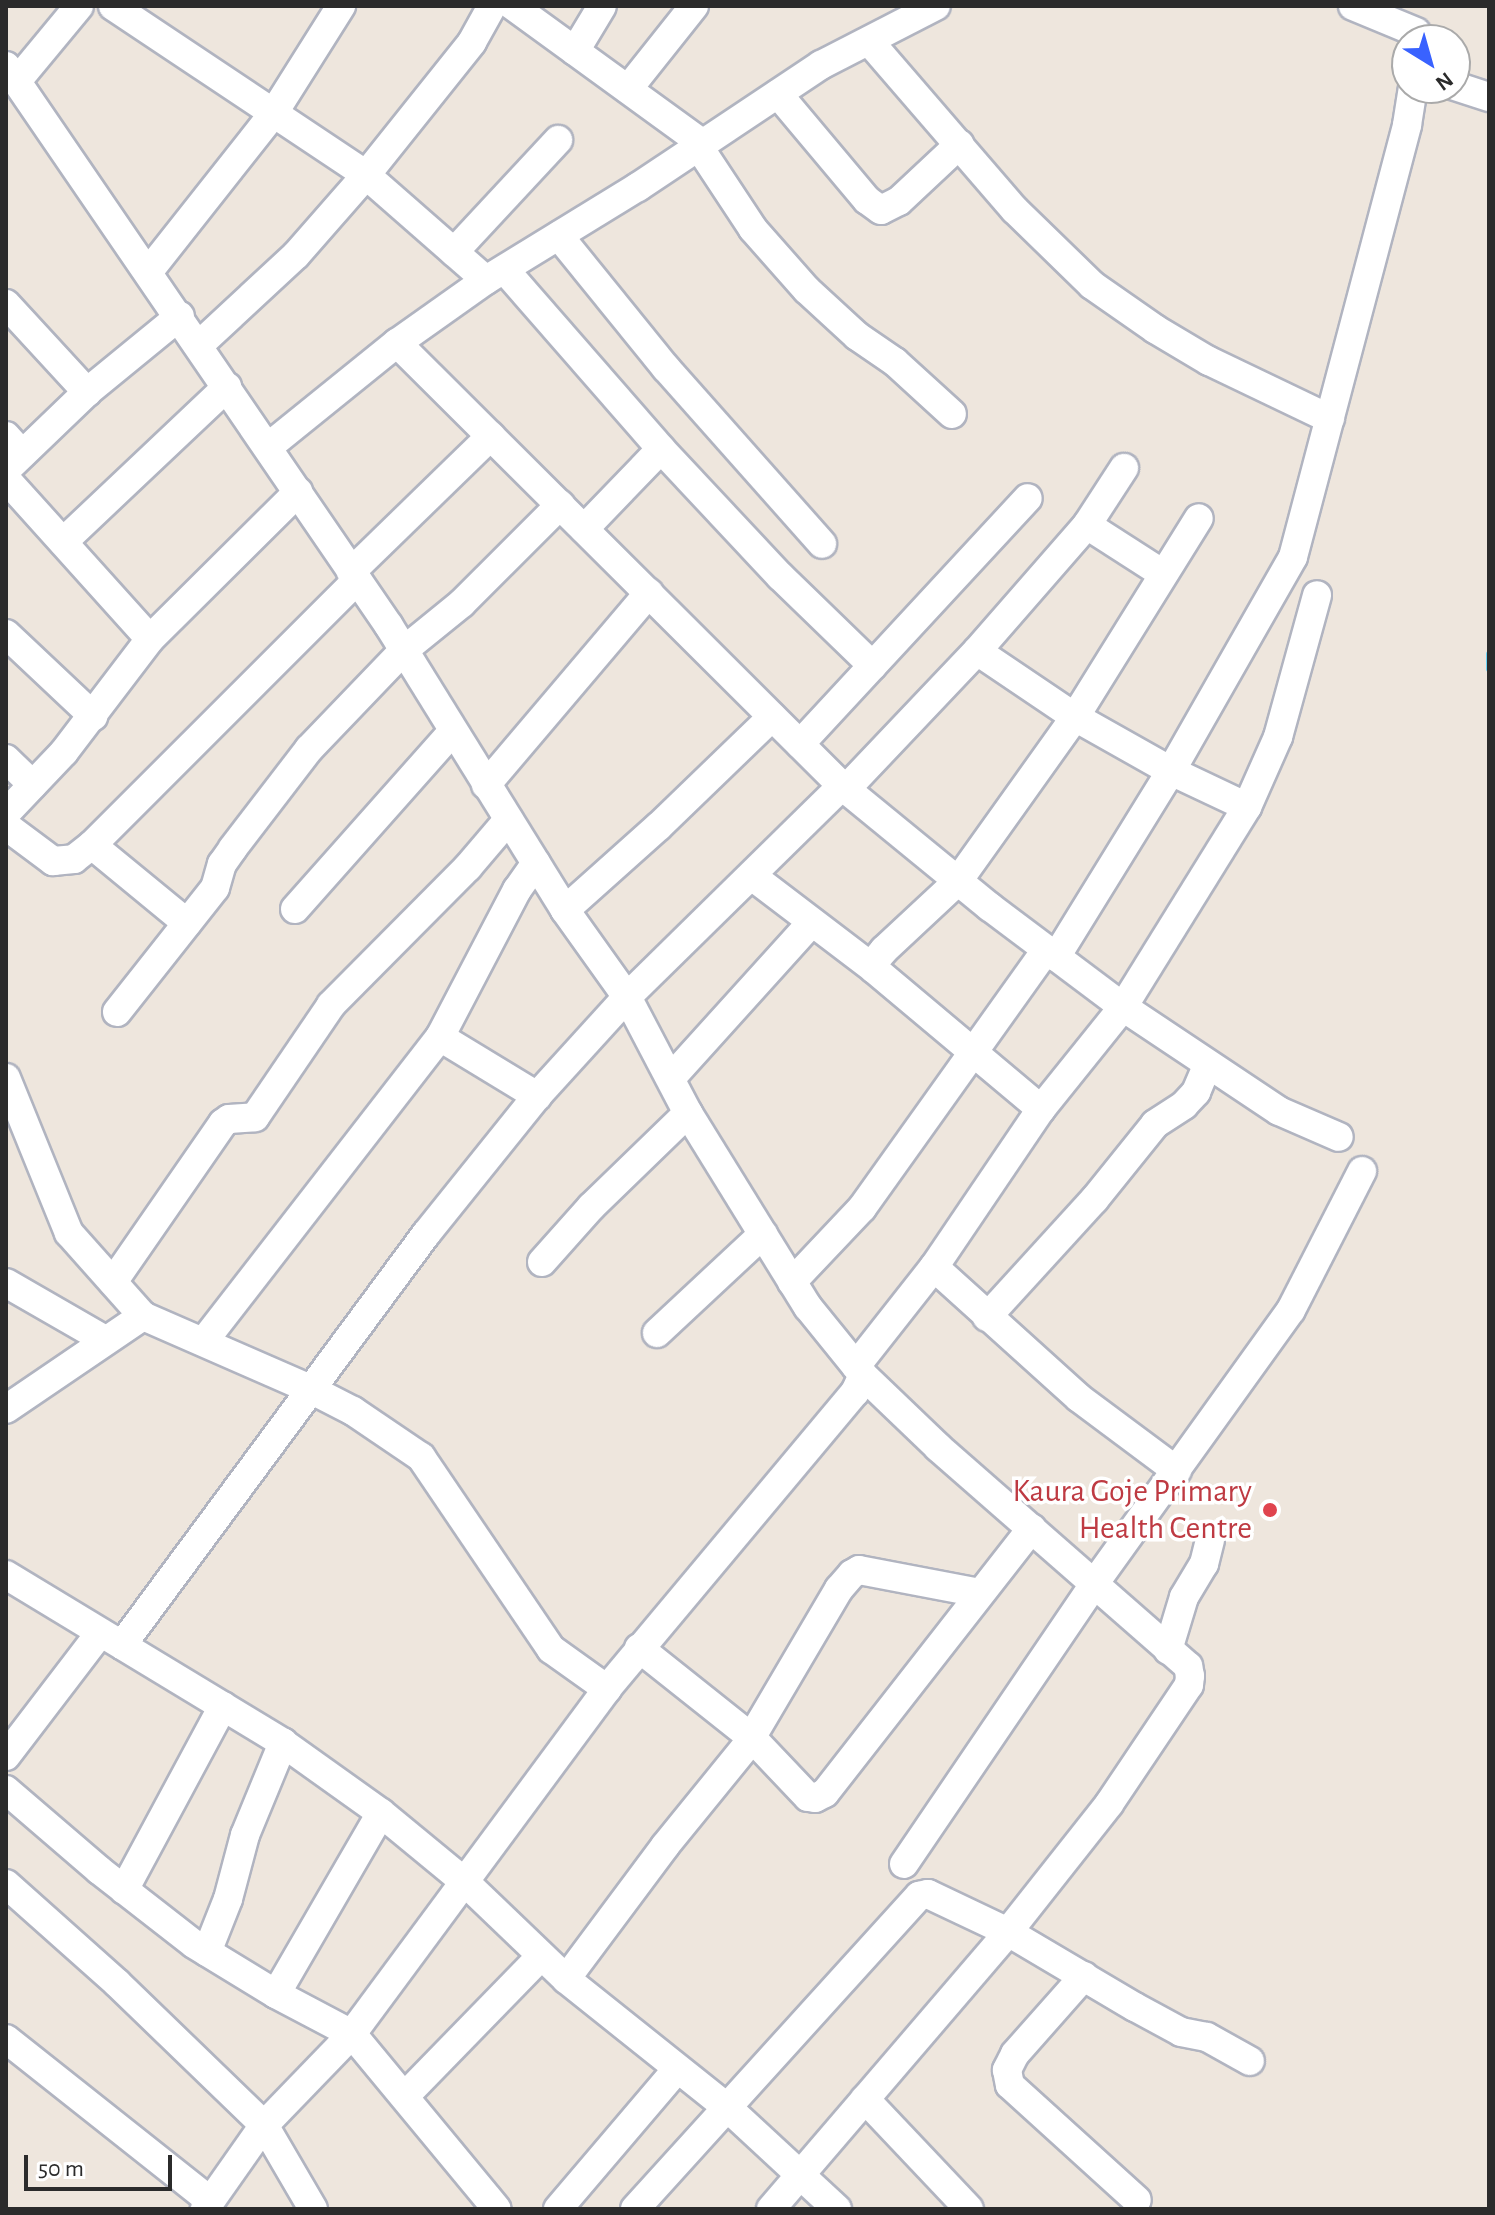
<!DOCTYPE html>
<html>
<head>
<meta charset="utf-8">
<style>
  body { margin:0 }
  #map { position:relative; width:1495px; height:2215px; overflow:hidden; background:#eee6dd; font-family:"Alegreya Sans",sans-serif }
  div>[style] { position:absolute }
  .stream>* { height:6px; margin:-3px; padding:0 3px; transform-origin:3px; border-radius:3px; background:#69d4f7 }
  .roads { filter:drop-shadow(2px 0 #b1b4c0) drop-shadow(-2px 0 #b1b4c0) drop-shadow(0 2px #b1b4c0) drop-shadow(0 -2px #b1b4c0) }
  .minor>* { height:28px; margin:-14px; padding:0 14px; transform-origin:14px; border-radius:14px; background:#fff }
  .dots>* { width:22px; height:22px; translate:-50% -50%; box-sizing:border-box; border:4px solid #fff; border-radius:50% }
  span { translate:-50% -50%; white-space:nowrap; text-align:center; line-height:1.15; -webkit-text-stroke:7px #fff; paint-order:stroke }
  .health-label { font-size:32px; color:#be3a42 }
  .right { translate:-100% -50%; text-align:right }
  .frame { position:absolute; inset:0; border:8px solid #2b2b2b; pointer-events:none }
  .north { position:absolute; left:1391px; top:24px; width:80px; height:80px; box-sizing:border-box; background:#fff; border:2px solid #aaa; border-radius:50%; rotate:143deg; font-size:22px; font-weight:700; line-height:32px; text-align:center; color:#2b2b2b }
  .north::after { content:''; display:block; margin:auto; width:28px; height:36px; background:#3962ff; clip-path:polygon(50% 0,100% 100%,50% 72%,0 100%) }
  .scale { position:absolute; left:24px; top:2155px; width:148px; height:36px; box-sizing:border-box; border:4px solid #2b2b2b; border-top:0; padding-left:10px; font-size:24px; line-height:28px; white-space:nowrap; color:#2b2b2b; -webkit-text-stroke:6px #fff; paint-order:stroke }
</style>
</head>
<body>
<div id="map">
  <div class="stream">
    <i style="left:1489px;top:654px;width:15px;rotate:90deg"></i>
  </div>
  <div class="roads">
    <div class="minor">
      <i style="left:113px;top:6px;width:304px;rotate:33.7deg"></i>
      <i style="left:366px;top:175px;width:159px;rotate:41.2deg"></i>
      <i style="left:513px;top:6px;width:235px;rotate:36deg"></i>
      <i style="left:1353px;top:6px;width:68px;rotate:22.4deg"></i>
      <i style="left:869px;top:41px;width:223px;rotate:49.2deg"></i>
      <i style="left:1015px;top:210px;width:107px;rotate:44.2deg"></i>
      <i style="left:1092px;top:285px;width:77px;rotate:34.9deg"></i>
      <i style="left:1155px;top:329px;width:63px;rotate:30.7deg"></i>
      <i style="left:1209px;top:361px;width:134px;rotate:25.6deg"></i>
      <i style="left:575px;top:51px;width:52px;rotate:-59deg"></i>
      <i style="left:6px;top:66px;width:678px;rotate:55.63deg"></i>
      <i style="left:389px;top:626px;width:334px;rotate:58.2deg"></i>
      <i style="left:565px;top:910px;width:107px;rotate:54.5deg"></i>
      <i style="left:627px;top:997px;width:131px;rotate:62.3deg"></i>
      <i style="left:688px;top:1113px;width:228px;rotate:58.3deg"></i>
      <i style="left:808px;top:1307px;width:87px;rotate:51deg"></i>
      <i style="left:863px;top:1375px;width:19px;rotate:115deg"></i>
      <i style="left:855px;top:1392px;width:387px;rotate:129.9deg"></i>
      <i style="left:607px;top:1689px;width:429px;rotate:126.5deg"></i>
      <i style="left:352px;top:2034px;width:127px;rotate:134deg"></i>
      <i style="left:264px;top:2125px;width:103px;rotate:125.1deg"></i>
      <i style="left:17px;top:81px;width:97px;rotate:-50.4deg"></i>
      <i style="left:1455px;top:86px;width:36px;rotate:18deg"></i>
      <i style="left:628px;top:89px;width:106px;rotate:-51.5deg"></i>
      <i style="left:778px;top:94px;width:138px;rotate:50deg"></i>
      <i style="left:867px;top:200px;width:17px;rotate:36deg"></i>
      <i style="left:881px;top:210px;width:20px;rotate:-27deg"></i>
      <i style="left:899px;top:201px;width:83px;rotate:-43.1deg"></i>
      <i style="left:699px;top:147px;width:98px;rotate:56.6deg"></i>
      <i style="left:753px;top:229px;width:81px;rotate:48.5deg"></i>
      <i style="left:807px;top:290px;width:68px;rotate:42.6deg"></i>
      <i style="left:857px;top:336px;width:46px;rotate:34.4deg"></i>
      <i style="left:895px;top:362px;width:77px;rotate:42.4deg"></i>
      <i style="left:559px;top:236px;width:170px;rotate:51deg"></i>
      <i style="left:666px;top:368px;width:235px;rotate:48.4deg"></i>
      <i style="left:454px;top:252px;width:153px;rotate:-47.1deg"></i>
      <i style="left:505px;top:270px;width:237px;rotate:48.9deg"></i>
      <i style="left:661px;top:449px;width:174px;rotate:46.9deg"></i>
      <i style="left:780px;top:576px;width:129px;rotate:44.1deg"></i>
      <i style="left:149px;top:271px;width:200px;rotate:-51.7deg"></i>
      <i style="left:273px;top:114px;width:128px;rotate:-57.8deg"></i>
      <i style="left:6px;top:304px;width:120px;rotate:47.4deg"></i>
      <i style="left:397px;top:343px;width:628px;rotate:44.87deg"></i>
      <i style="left:842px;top:786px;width:191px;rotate:39.3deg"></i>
      <i style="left:990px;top:907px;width:166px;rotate:36.9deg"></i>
      <i style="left:1123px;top:1007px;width:187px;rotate:33.7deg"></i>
      <i style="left:1279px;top:1111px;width:65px;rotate:23.4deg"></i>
      <i style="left:199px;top:345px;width:132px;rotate:-42.9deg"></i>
      <i style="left:296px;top:255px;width:106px;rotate:-48.8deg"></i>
      <i style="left:366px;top:175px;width:170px;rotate:-51.4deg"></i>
      <i style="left:472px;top:42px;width:41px;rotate:-60.9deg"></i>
      <i style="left:6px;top:436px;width:24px;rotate:48deg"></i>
      <i style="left:268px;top:447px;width:166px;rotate:-38.9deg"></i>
      <i style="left:397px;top:343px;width:109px;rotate:-35.3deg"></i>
      <i style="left:486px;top:280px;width:178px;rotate:-31.5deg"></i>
      <i style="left:638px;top:187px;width:220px;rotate:-33.7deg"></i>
      <i style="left:821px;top:65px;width:129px;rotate:-27.2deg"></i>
      <i style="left:6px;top:470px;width:112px;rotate:-43.9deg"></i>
      <i style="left:87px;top:392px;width:120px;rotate:-39.3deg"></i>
      <i style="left:6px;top:479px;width:215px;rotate:48deg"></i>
      <i style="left:1087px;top:525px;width:90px;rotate:32.8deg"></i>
      <i style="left:584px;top:529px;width:111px;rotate:-46.1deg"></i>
      <i style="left:63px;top:542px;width:226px;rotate:-43.4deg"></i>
      <i style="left:351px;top:572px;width:195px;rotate:-44.2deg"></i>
      <i style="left:6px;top:634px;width:120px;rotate:43.3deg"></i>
      <i style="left:977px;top:651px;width:118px;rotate:34deg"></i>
      <i style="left:1075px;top:717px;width:110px;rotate:29.4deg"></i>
      <i style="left:1171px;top:771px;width:84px;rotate:25.3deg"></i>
      <i style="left:800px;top:744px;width:335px;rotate:-47.2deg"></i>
      <i style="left:6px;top:759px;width:37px;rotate:44deg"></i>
      <i style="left:486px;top:785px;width:252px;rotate:-49.7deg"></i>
      <i style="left:846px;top:789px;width:190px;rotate:-46.5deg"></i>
      <i style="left:977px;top:651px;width:167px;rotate:-48.9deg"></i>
      <i style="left:1087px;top:525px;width:68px;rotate:-57deg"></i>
      <i style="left:6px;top:813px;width:84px;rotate:-46.4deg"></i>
      <i style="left:64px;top:752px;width:142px;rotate:-52.7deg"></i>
      <i style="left:150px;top:639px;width:209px;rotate:-44.8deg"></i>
      <i style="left:6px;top:826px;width:59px;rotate:36.7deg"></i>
      <i style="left:53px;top:861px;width:21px;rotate:-5deg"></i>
      <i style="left:74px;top:859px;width:23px;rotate:-38deg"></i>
      <i style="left:92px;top:845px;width:375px;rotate:-45deg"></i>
      <i style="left:92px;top:845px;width:123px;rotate:39.4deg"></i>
      <i style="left:752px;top:876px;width:153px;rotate:37.3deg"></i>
      <i style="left:874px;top:969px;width:218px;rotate:40deg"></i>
      <i style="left:295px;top:909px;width:238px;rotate:-48.4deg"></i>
      <i style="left:565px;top:910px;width:126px;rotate:-41.8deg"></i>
      <i style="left:659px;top:826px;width:157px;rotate:-44deg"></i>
      <i style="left:1056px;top:957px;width:219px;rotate:-58.3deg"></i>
      <i style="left:1171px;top:771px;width:246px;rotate:-60.3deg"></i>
      <i style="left:1293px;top:557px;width:447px;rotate:-75.2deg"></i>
      <i style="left:1407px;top:125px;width:37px;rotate:-81deg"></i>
      <i style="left:874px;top:969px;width:7px;rotate:-90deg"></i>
      <i style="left:874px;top:962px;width:16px;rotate:-50deg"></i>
      <i style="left:884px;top:950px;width:101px;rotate:-43deg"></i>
      <i style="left:958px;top:881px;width:201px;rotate:-54.5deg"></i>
      <i style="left:1075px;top:717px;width:234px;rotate:-58.1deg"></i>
      <i style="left:117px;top:1012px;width:158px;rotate:-51.7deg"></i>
      <i style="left:215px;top:888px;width:25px;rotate:-74deg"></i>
      <i style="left:222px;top:864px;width:19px;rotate:-55deg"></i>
      <i style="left:233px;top:848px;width:125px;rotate:-52.5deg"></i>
      <i style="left:309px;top:749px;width:136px;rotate:-46.2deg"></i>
      <i style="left:403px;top:651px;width:76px;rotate:-39.1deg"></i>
      <i style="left:462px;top:603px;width:139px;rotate:-45deg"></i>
      <i style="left:440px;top:1037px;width:114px;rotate:31.3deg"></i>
      <i style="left:6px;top:1078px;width:167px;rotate:67.9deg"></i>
      <i style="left:69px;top:1233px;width:111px;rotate:48.3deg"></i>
      <i style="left:143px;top:1316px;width:184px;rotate:23.6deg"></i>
      <i style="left:312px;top:1390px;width:46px;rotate:27.1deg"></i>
      <i style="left:353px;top:1411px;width:82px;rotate:34.1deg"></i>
      <i style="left:421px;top:1457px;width:232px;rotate:55.9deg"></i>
      <i style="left:551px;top:1649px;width:69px;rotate:35.5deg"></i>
      <i style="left:671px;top:1078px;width:210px;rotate:-47.9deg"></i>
      <i style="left:542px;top:1262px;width:74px;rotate:-48.3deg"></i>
      <i style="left:591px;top:1207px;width:135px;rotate:-44.1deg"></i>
      <i style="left:934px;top:1267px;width:195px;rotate:42.1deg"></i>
      <i style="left:1079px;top:1398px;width:122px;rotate:36.7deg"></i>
      <i style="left:113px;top:1282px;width:193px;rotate:-55.3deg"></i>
      <i style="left:223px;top:1123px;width:7px;rotate:-34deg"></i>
      <i style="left:229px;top:1119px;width:26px;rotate:-4deg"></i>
      <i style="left:255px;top:1117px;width:135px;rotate:-55.8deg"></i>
      <i style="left:331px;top:1005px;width:194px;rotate:-45.2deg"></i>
      <i style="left:468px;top:867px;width:62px;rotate:-49.6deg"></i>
      <i style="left:792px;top:1282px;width:102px;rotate:-46.6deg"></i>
      <i style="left:862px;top:1208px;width:317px;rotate:-54.5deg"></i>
      <i style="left:6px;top:1283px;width:114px;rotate:29.9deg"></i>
      <i style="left:987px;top:1317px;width:159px;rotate:-47.6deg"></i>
      <i style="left:1094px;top:1200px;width:97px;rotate:-51.2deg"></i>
      <i style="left:1155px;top:1124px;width:35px;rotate:-33deg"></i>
      <i style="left:1184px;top:1105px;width:18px;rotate:-47deg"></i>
      <i style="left:1196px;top:1092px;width:30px;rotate:-67deg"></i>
      <i style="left:657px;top:1333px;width:145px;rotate:-43deg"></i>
      <i style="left:204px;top:1341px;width:385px;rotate:-52.2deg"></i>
      <i style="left:440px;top:1037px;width:166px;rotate:-62.4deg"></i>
      <i style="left:517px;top:890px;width:33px;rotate:-55deg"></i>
      <i style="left:856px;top:1366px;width:126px;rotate:-51.8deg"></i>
      <i style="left:934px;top:1267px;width:191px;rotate:-55.9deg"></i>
      <i style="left:1041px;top:1109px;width:131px;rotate:-51.2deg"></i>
      <i style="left:1123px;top:1007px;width:235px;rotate:-58.2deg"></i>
      <i style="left:1247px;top:807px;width:77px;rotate:-66.1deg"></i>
      <i style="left:1278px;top:737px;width:147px;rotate:-74.6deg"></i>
      <i style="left:6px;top:1409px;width:166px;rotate:-34.2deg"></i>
      <i style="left:6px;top:1575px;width:324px;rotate:31.2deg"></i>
      <i style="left:283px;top:1743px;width:120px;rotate:35.5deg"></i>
      <i style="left:381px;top:1813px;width:110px;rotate:39.5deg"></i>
      <i style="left:466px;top:1883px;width:139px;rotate:43.8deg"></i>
      <i style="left:566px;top:1979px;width:208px;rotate:38.6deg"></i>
      <i style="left:729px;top:2109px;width:147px;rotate:42.8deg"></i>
      <i style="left:122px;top:1645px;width:511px;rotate:-53.51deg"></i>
      <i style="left:426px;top:1234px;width:177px;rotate:-51.2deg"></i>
      <i style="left:537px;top:1096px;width:134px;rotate:-47.7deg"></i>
      <i style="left:627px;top:997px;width:301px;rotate:-44.5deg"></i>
      <i style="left:639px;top:1648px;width:144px;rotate:38.5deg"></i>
      <i style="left:752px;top:1738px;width:81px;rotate:46.5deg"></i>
      <i style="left:808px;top:1797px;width:7px;rotate:8deg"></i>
      <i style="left:815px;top:1798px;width:11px;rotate:-27deg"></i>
      <i style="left:825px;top:1793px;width:336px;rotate:-52deg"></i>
      <i style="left:1168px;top:1650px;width:55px;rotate:-73.2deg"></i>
      <i style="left:1184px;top:1597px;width:39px;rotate:-59deg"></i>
      <i style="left:1204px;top:1564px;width:25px;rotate:-76deg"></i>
      <i style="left:6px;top:1756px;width:155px;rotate:-52.6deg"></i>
      <i style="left:6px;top:1790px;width:123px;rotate:40.7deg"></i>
      <i style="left:99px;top:1870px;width:120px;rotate:37.9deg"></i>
      <i style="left:194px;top:1944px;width:96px;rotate:31.4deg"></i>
      <i style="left:276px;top:1994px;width:86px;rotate:27.8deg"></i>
      <i style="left:352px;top:2034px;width:227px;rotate:50.4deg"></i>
      <i style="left:904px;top:1864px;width:338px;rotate:-55.8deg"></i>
      <i style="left:1094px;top:1584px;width:337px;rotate:-54.3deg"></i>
      <i style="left:1291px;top:1310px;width:156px;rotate:-62.9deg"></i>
      <i style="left:6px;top:1884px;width:149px;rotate:41.7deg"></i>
      <i style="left:117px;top:1983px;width:204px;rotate:44deg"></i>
      <i style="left:264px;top:2125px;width:97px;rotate:59.7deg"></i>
      <i style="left:124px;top:1890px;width:209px;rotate:-61.7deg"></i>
      <i style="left:207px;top:1952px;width:57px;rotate:-68.4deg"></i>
      <i style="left:228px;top:1899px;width:66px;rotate:-75.1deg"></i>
      <i style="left:245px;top:1835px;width:100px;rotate:-67.6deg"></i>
      <i style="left:1084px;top:1976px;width:104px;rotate:131.5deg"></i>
      <i style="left:1015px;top:2054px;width:18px;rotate:117deg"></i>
      <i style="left:1007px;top:2070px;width:15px;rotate:79deg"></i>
      <i style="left:1010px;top:2085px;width:171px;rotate:42.2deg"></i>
      <i style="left:566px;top:1979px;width:166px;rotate:-53.3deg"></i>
      <i style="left:665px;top:1846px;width:130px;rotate:-50.9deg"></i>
      <i style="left:747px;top:1745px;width:181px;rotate:-59.5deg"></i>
      <i style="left:839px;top:1589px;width:20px;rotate:-49deg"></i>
      <i style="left:852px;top:1574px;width:8px;rotate:-30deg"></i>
      <i style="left:859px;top:1570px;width:123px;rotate:10.8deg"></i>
      <i style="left:276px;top:1994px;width:209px;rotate:-59.9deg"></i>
      <i style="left:6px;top:2039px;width:259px;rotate:38.4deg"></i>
      <i style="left:405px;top:2096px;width:195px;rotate:-45.8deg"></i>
      <i style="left:865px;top:2099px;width:151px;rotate:46.6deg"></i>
      <i style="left:558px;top:2209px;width:184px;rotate:-49.6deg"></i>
      <i style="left:635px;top:2209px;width:423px;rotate:-47.8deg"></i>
      <i style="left:919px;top:1896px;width:9px;rotate:-13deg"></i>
      <i style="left:928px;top:1894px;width:89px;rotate:25.4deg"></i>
      <i style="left:1008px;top:1932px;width:147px;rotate:30.6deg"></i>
      <i style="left:1135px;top:2007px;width:52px;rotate:28.5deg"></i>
      <i style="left:1181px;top:2032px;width:26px;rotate:11deg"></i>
      <i style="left:1207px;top:2037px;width:49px;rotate:29.2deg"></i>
      <i style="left:771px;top:2209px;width:365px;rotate:-49.4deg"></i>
      <i style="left:1008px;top:1932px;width:163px;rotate:-51.7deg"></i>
      <i style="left:1109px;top:1804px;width:143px;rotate:-56.1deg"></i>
      <i style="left:1189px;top:1685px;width:9px;rotate:-84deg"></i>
      <i style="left:1190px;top:1676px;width:10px;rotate:-101deg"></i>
      <i style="left:1188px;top:1666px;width:332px;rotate:-138.8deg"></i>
      <i style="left:938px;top:1447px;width:104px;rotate:-136.2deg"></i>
    </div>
  </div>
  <div class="dots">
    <i style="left:1270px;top:1510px;background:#e0444e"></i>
  </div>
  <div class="health-label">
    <span class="right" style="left:1252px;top:1510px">Kaura Goje Primary<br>Health Centre</span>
  </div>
  <div class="frame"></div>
  <div class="north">N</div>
  <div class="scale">50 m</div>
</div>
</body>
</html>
